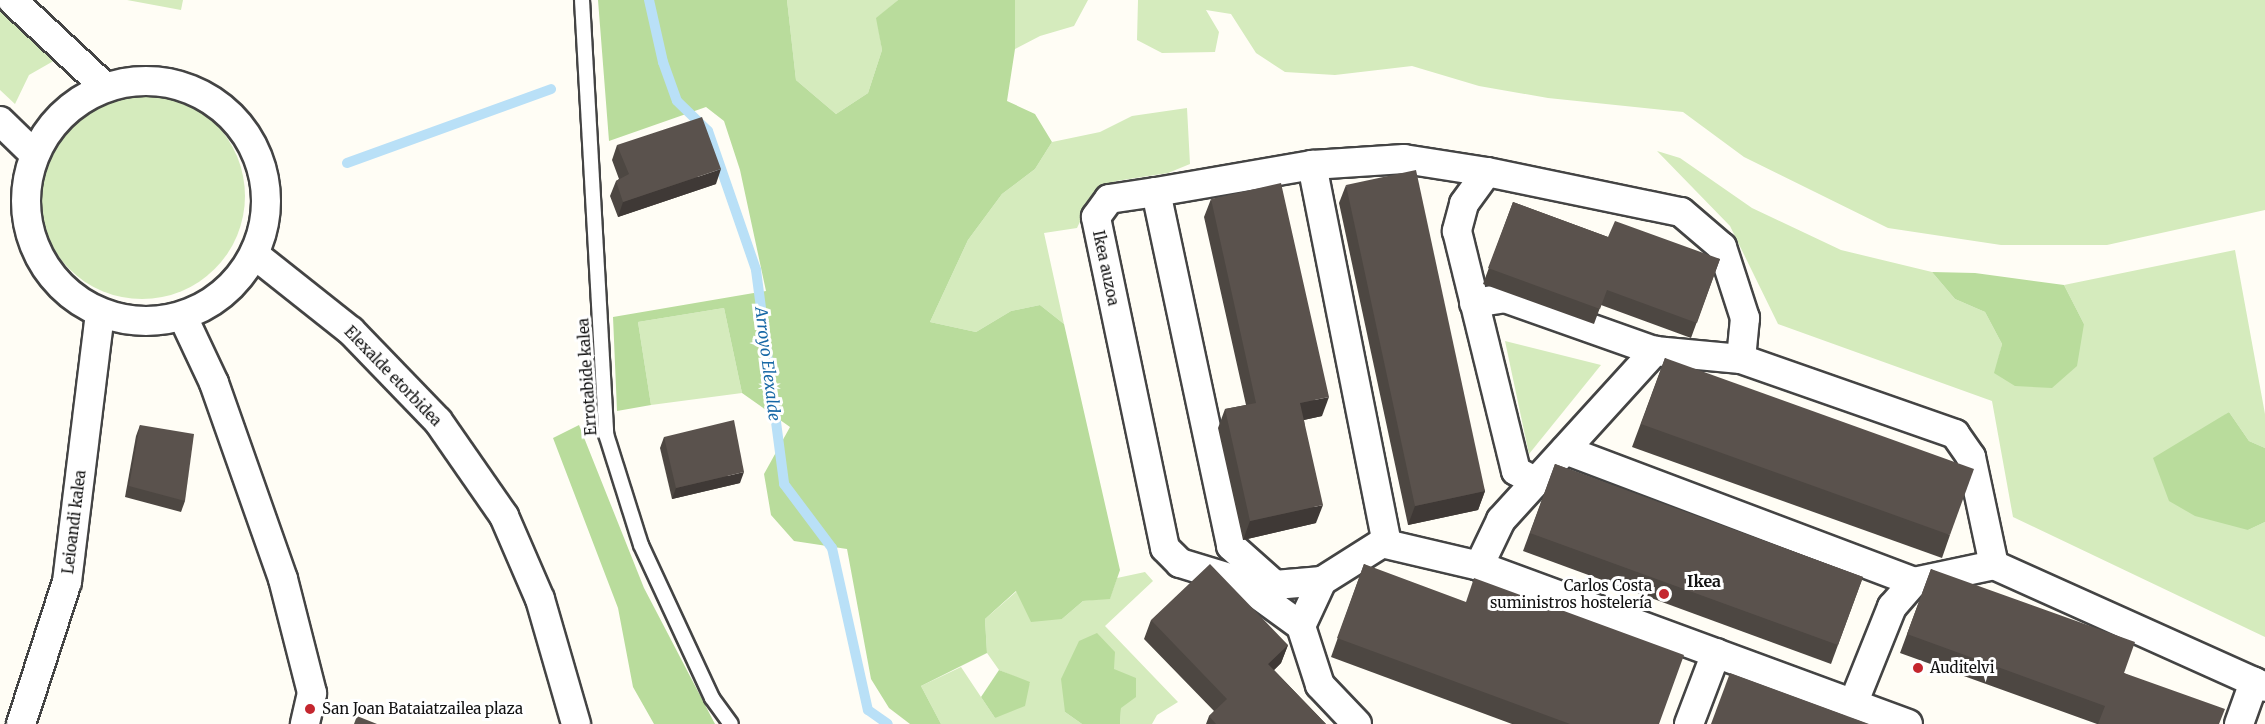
<!DOCTYPE html>
<html>
<head>
<meta charset="utf-8">
<style>
  body { margin:0 }
  #map { position:relative; width:2265px; height:724px; overflow:hidden; background:#fffdf5; font-family:Merriweather,serif }
  div>[style] { position:absolute }
  .green>* { inset:0; background:#d5ebbd }
  .round { border-radius:50% }
  .forest>* { inset:0; background:#b9dc9c }
  .stream>* { height:10px; margin:-5px; padding:0 5px; transform-origin:5px; border-radius:5px; background:#b9e0f7 }
  .roads { filter:drop-shadow(2px 0 #444) drop-shadow(-2px 0 #444) drop-shadow(0 2px #444) drop-shadow(0 -2px #444) }
  .lane>* { height:14px; margin:-7px; padding:0 7px; transform-origin:7px; border-radius:7px; background:#fff }
  .street>* { height:28px; margin:-14px; padding:0 14px; transform-origin:14px; border-radius:14px; background:#fff }
  .street>.ring { margin:-14px; padding:0; box-sizing:content-box; background:none; border:28px solid #fff; border-radius:50% }
  .wall>* { inset:0; background:#4d4742 }
  .shaded-wall>* { inset:0; background:#3f3936 }
  .building>* { inset:0; background:#5a524d }
  .dots>* { width:16px; height:16px; translate:-50% -50%; box-sizing:border-box; border:3px solid #fff; border-radius:50% }
  span { translate:-50% -50%; white-space:nowrap; text-align:center; line-height:1.15; -webkit-text-stroke:6px #fff; paint-order:stroke }
  .street-label { font-size:15px; color:#111 }
  .poi-label { font-size:15px; color:#111 }
  .right { translate:-100% -50%; text-align:right }
  .left { translate:0 -50%; text-align:left }
  .water-label { font-size:16px; color:#1768a6; font-style:italic }
  .neighbourhood-label { font-size:16px; color:#111; font-weight:700 }
</style>
</head>
<body>
<div id="map">
  <div class="green">
    <i style="clip-path:polygon(0 0,57px 59px,29px 75px,15px 104px,0 90px)"></i>
    <i style="clip-path:polygon(127px 0,183px 0,181px 10px)"></i>
    <i style="clip-path:polygon(787px 0,898px 0,877px 18px,882px 50px,868px 93px,836px 114px,796px 80px)"></i>
    <i style="clip-path:polygon(1015px 0,1088px 0,1074px 26px,1040px 36px,1015px 49px)"></i>
    <i style="clip-path:polygon(1138px 0,2265px 0,2265px 210px,2107px 245px,2001px 245px,1888px 228px,1744px 157px,1683px 112px,1548px 98px,1479px 86px,1412px 66px,1335px 75px,1285px 72px,1256px 53px,1231px 14px,1206px 10px,1219px 32px,1215px 52px,1162px 53px,1137px 40px)"></i>
    <i class="round" style="left:39px;top:93px;width:206px;height:206px"></i>
    <i style="clip-path:polygon(1187px 108px,1190px 164px,1168px 173px,1116px 181px,1093px 194px,1077px 228px,1044px 233px,1064px 324px,1040px 305px,1011px 311px,976px 332px,930px 322px,968px 240px,1002px 194px,1035px 169px,1052px 142px,1100px 132px,1132px 116px)"></i>
    <i style="clip-path:polygon(1657px 151px,1680px 158px,1752px 208px,1841px 250px,1932px 272px,1955px 299px,1985px 312px,2002px 344px,1995px 373px,2084px 324px,2064px 285px,2235px 250px,2265px 414px,2265px 448px,2249px 441px,2229px 412px,2199px 433px,2248px 530px,2265px 522px,2265px 637px,2013px 517px,1992px 401px,1778px 324px,1730px 226px)"></i>
    <i style="clip-path:polygon(724px 308px,742px 393px,651px 405px,638px 322px)"></i>
    <i style="clip-path:polygon(1505px 341px,1601px 365px,1529px 454px)"></i>
    <i style="clip-path:polygon(1145px 572px,1153px 581px,1105px 626px,1178px 702px,1157px 715px,1152px 724px,1120px 724px,1121px 708px,1065px 712px,1082px 724px,941px 724px,921px 686px,961px 667px,995px 718px,1030px 683px,999px 670px,987px 653px,985px 619px,1017px 591px,1062px 619px,1083px 601px,1110px 598px,1117px 578px)"></i>
  </div>
  <div class="forest">
    <i style="clip-path:polygon(598px 0,787px 0,796px 80px,836px 114px,868px 93px,882px 50px,876px 18px,898px 0,1015px 0,1015px 49px,1007px 101px,1035px 114px,1052px 142px,1035px 169px,1002px 194px,968px 240px,930px 322px,976px 332px,1011px 311px,1040px 305px,1064px 324px,1120px 570px,1110px 599px,1083px 601px,1062px 619px,1031px 622px,1016px 591px,985px 619px,987px 653px,921px 686px,941px 724px,910px 724px,889px 708px,871px 679px,847px 549px,794px 541px,771px 515px,764px 474px,790px 427px,742px 393px,724px 308px,638px 322px,651px 405px,617px 411px,613px 317px,766px 291px,740px 170px,724px 121px,706px 107px,609px 141px)"></i>
    <i style="clip-path:polygon(1932px 272px,1975px 273px,2064px 285px,2084px 324px,2077px 366px,2052px 388px,2015px 386px,1994px 373px,2002px 344px,1985px 312px,1955px 299px)"></i>
    <i style="clip-path:polygon(2229px 412px,2249px 441px,2265px 448px,2265px 522px,2248px 530px,2195px 516px,2169px 501px,2153px 458px)"></i>
    <i style="clip-path:polygon(579px 425px,644px 588px,715px 724px,654px 724px,633px 687px,618px 608px,553px 438px)"></i>
    <i style="clip-path:polygon(1097px 633px,1115px 652px,1114px 669px,1136px 678px,1136px 697px,1121px 708px,1120px 724px,1082px 724px,1065px 712px,1061px 679px,1079px 641px)"></i>
    <i style="clip-path:polygon(999px 670px,1030px 682px,1025px 706px,995px 718px,981px 697px)"></i>
  </div>
  <div class="stream">
    <i style="left:649px;top:0;width:64px;rotate:77.3deg"></i>
    <i style="left:663px;top:62px;width:41px;rotate:70.3deg"></i>
    <i style="left:677px;top:101px;width:43px;rotate:44.1deg"></i>
    <i style="left:708px;top:131px;width:147px;rotate:70.9deg"></i>
    <i style="left:756px;top:270px;width:216px;rotate:82.5deg"></i>
    <i style="left:784px;top:484px;width:80px;rotate:53.1deg"></i>
    <i style="left:832px;top:548px;width:166px;rotate:77.5deg"></i>
    <i style="left:868px;top:710px;width:24px;rotate:35deg"></i>
    <i style="left:347px;top:163px;width:217px;rotate:-19.9deg"></i>
  </div>
  <div class="roads">
    <div class="lane">
      <i style="left:582px;top:0;width:435px;rotate:86.8deg"></i>
      <i style="left:606px;top:434px;width:116px;rotate:72.5deg"></i>
      <i style="left:641px;top:545px;width:169px;rotate:65.1deg"></i>
      <i style="left:712px;top:698px;width:32px;rotate:54deg"></i>
    </div>
    <div class="street">
      <i style="left:12px;top:0;width:127px;rotate:43.1deg"></i>
      <i class="ring" style="left:26px;top:81px;width:212px;height:212px"></i>
      <i style="left:0;top:121px;width:47px;rotate:44.1deg"></i>
      <i style="left:1312px;top:165px;width:386px;rotate:78.8deg"></i>
      <i style="left:1487px;top:172px;width:39px;rotate:126deg"></i>
      <i style="left:1464px;top:204px;width:28px;rotate:105deg"></i>
      <i style="left:1457px;top:231px;width:247px;rotate:76.2deg"></i>
      <i style="left:1516px;top:471px;width:21px;rotate:28deg"></i>
      <i style="left:1156px;top:192px;width:158px;rotate:-9.8deg"></i>
      <i style="left:1312px;top:165px;width:92px;rotate:-3.7deg"></i>
      <i style="left:1404px;top:159px;width:84px;rotate:8.9deg"></i>
      <i style="left:1487px;top:172px;width:198px;rotate:11.7deg"></i>
      <i style="left:1681px;top:212px;width:54px;rotate:40.5deg"></i>
      <i style="left:1722px;top:247px;width:75px;rotate:72.1deg"></i>
      <i style="left:1745px;top:318px;width:41px;rotate:95.6deg"></i>
      <i style="left:1741px;top:359px;width:227px;rotate:19.3deg"></i>
      <i style="left:1955px;top:434px;width:28px;rotate:55deg"></i>
      <i style="left:1971px;top:457px;width:110px;rotate:78deg"></i>
      <i style="left:1994px;top:565px;width:297px;rotate:24.2deg"></i>
      <i style="left:255px;top:255px;width:122px;rotate:38.4deg"></i>
      <i style="left:351px;top:331px;width:125px;rotate:46deg"></i>
      <i style="left:438px;top:421px;width:116px;rotate:55.2deg"></i>
      <i style="left:504px;top:516px;width:90px;rotate:66.6deg"></i>
      <i style="left:540px;top:599px;width:130px;rotate:73.9deg"></i>
      <i style="left:1474px;top:303px;width:31px;rotate:-9deg"></i>
      <i style="left:1505px;top:298px;width:159px;rotate:19.5deg"></i>
      <i style="left:1655px;top:351px;width:86px;rotate:5.3deg"></i>
      <i style="left:183px;top:317px;width:73px;rotate:64.8deg"></i>
      <i style="left:214px;top:383px;width:208px;rotate:70.6deg"></i>
      <i style="left:283px;top:579px;width:118px;rotate:75.7deg"></i>
      <i style="left:312px;top:693px;width:32px;rotate:103deg"></i>
      <i style="left:1565px;top:450px;width:373px;rotate:20.7deg"></i>
      <i style="left:1914px;top:582px;width:82px;rotate:-12deg"></i>
      <i style="left:1479px;top:566px;width:51px;rotate:-64.4deg"></i>
      <i style="left:1501px;top:520px;width:229px;rotate:-47.7deg"></i>
      <i style="left:1301px;top:626px;width:77px;rotate:-144deg"></i>
      <i style="left:1239px;top:581px;width:62px;rotate:-163deg"></i>
      <i style="left:1180px;top:563px;width:21px;rotate:-135deg"></i>
      <i style="left:1165px;top:548px;width:338px;rotate:-101.8deg"></i>
      <i style="left:1096px;top:217px;width:22px;rotate:-54deg"></i>
      <i style="left:1109px;top:199px;width:48px;rotate:-8.5deg"></i>
      <i style="left:1156px;top:192px;width:362px;rotate:78deg"></i>
      <i style="left:1231px;top:546px;width:59px;rotate:41.6deg"></i>
      <i style="left:1275px;top:585px;width:47px;rotate:-4.9deg"></i>
      <i style="left:1853px;top:704px;width:105px;rotate:-68.1deg"></i>
      <i style="left:1892px;top:607px;width:33px;rotate:-49deg"></i>
      <i style="left:21px;top:724px;width:149px;rotate:-72.1deg"></i>
      <i style="left:67px;top:582px;width:271px;rotate:-83deg"></i>
      <i style="left:1357px;top:724px;width:54px;rotate:-133.5deg"></i>
      <i style="left:1320px;top:685px;width:62px;rotate:-107.9deg"></i>
      <i style="left:1301px;top:626px;width:50px;rotate:-65deg"></i>
      <i style="left:1322px;top:581px;width:71px;rotate:-32.3deg"></i>
      <i style="left:1382px;top:543px;width:100px;rotate:13.3deg"></i>
      <i style="left:1479px;top:566px;width:457px;rotate:20.2deg"></i>
      <i style="left:1689px;top:724px;width:76px;rotate:-69.2deg"></i>
      <i style="left:2239px;top:724px;width:45px;rotate:-70.3deg"></i>
    </div>
  </div>
  <div class="wall">
    <i style="clip-path:polygon(617px 145px,716px 184px,618px 217px,610px 196px,616px 181px,619px 179px,612px 160px)"></i>
    <i style="clip-path:polygon(1346px 185px,1485px 491px,1478px 510px,1408px 525px,1339px 203px)"></i>
    <i style="clip-path:polygon(1211px 199px,1322px 416px,1304px 420px,1316px 523px,1243px 540px,1218px 428px,1225px 409px,1246px 405px,1204px 217px)"></i>
    <i style="clip-path:polygon(1513px 202px,1608px 237px,1720px 259px,1691px 338px,1601px 305px,1594px 324px,1483px 284px)"></i>
    <i style="clip-path:polygon(1665px 358px,1950px 535px,1942px 558px,1632px 447px)"></i>
    <i style="clip-path:polygon(140px 425px,185px 501px,181px 512px,125px 497px,136px 436px)"></i>
    <i style="clip-path:polygon(664px 437px,740px 483px,672px 499px,660px 448px)"></i>
    <i style="clip-path:polygon(1555px 464px,1863px 577px,1831px 664px,1523px 551px)"></i>
    <i style="clip-path:polygon(1364px 564px,1659px 724px,1512px 724px,1331px 657px)"></i>
    <i style="clip-path:polygon(1931px 569px,2124px 673px,2219px 724px,2097px 724px,1900px 653px)"></i>
    <i style="clip-path:polygon(1151px 620px,1288px 645px,1281px 663px,1274px 670px,1326px 724px,1206px 724px,1209px 716px,1214px 711px,1144px 639px)"></i>
  </div>
  <div class="shaded-wall">
    <i style="clip-path:polygon(721px 169px,716px 184px,618px 217px,623px 202px)"></i>
    <i style="clip-path:polygon(1329px 397px,1322px 416px,1294px 422px,1300px 403px)"></i>
    <i style="clip-path:polygon(744px 472px,740px 483px,672px 499px,676px 488px)"></i>
    <i style="clip-path:polygon(1485px 491px,1478px 510px,1408px 525px,1415px 506px)"></i>
    <i style="clip-path:polygon(1323px 505px,1316px 523px,1243px 540px,1250px 521px)"></i>
    <i style="clip-path:polygon(1288px 645px,1281px 663px,1261px 683px,1268px 664px)"></i>
  </div>
  <div class="building">
    <i style="clip-path:polygon(702px 117px,721px 169px,623px 202px,616px 181px,629px 174px,617px 145px)"></i>
    <i style="clip-path:polygon(1416px 170px,1485px 491px,1415px 506px,1346px 185px)"></i>
    <i style="clip-path:polygon(1281px 183px,1329px 397px,1300px 403px,1323px 505px,1250px 521px,1225px 409px,1256px 403px,1211px 199px)"></i>
    <i style="clip-path:polygon(1513px 202px,1608px 237px,1615px 221px,1720px 259px,1697px 323px,1607px 290px,1600px 309px,1488px 268px)"></i>
    <i style="clip-path:polygon(1665px 358px,1974px 469px,1950px 535px,1641px 424px)"></i>
    <i style="clip-path:polygon(734px 420px,744px 472px,676px 488px,664px 437px)"></i>
    <i style="clip-path:polygon(140px 425px,194px 434px,185px 501px,129px 486px)"></i>
    <i style="clip-path:polygon(1555px 464px,1863px 577px,1838px 645px,1530px 533px)"></i>
    <i style="clip-path:polygon(1210px 564px,1288px 645px,1268px 664px,1326px 724px,1216px 724px,1209px 716px,1227px 699px,1151px 620px)"></i>
    <i style="clip-path:polygon(1364px 564px,1466px 602px,1474px 578px,1684px 655px,1659px 724px,1570px 724px,1337px 638px)"></i>
    <i style="clip-path:polygon(1931px 569px,2135px 642px,2124px 673px,2225px 709px,2219px 724px,2098px 724px,2105px 706px,1907px 634px)"></i>
    <i style="clip-path:polygon(1730px 673px,1869px 724px,1711px 724px)"></i>
    <i style="clip-path:polygon(357px 716px,377px 724px,354px 724px)"></i>
  </div>
  <div class="dots">
    <i style="left:1664px;top:594px;background:#c4262e"></i>
    <i style="left:1918px;top:668px;background:#c4262e"></i>
    <i style="left:310px;top:709px;background:#c4262e"></i>
  </div>
  <div class="street-label">
    <span style="left:1106px;top:268px;rotate:78deg">Ikea auzoa</span>
    <span style="left:393px;top:376px;rotate:46deg">Elexalde etorbidea</span>
    <span style="left:587px;top:377px;rotate:-94deg">Errotabide kalea</span>
    <span style="left:74px;top:522px;rotate:-83deg">Leioandi kalea</span>
  </div>
  <div class="poi-label">
    <span class="right" style="left:1652px;top:594px">Carlos Costa<br>suministros hostelería</span>
    <span class="left" style="left:1930px;top:668px">Auditelvi</span>
    <span class="left" style="left:322px;top:709px">San Joan Bataiatzailea plaza</span>
  </div>
  <div class="water-label">
    <span style="left:768px;top:364px;rotate:83deg">Arroyo Elexalde</span>
  </div>
  <div class="neighbourhood-label">
    <span style="left:1704px;top:581px">Ikea</span>
  </div>
</div>
</body>
</html>
